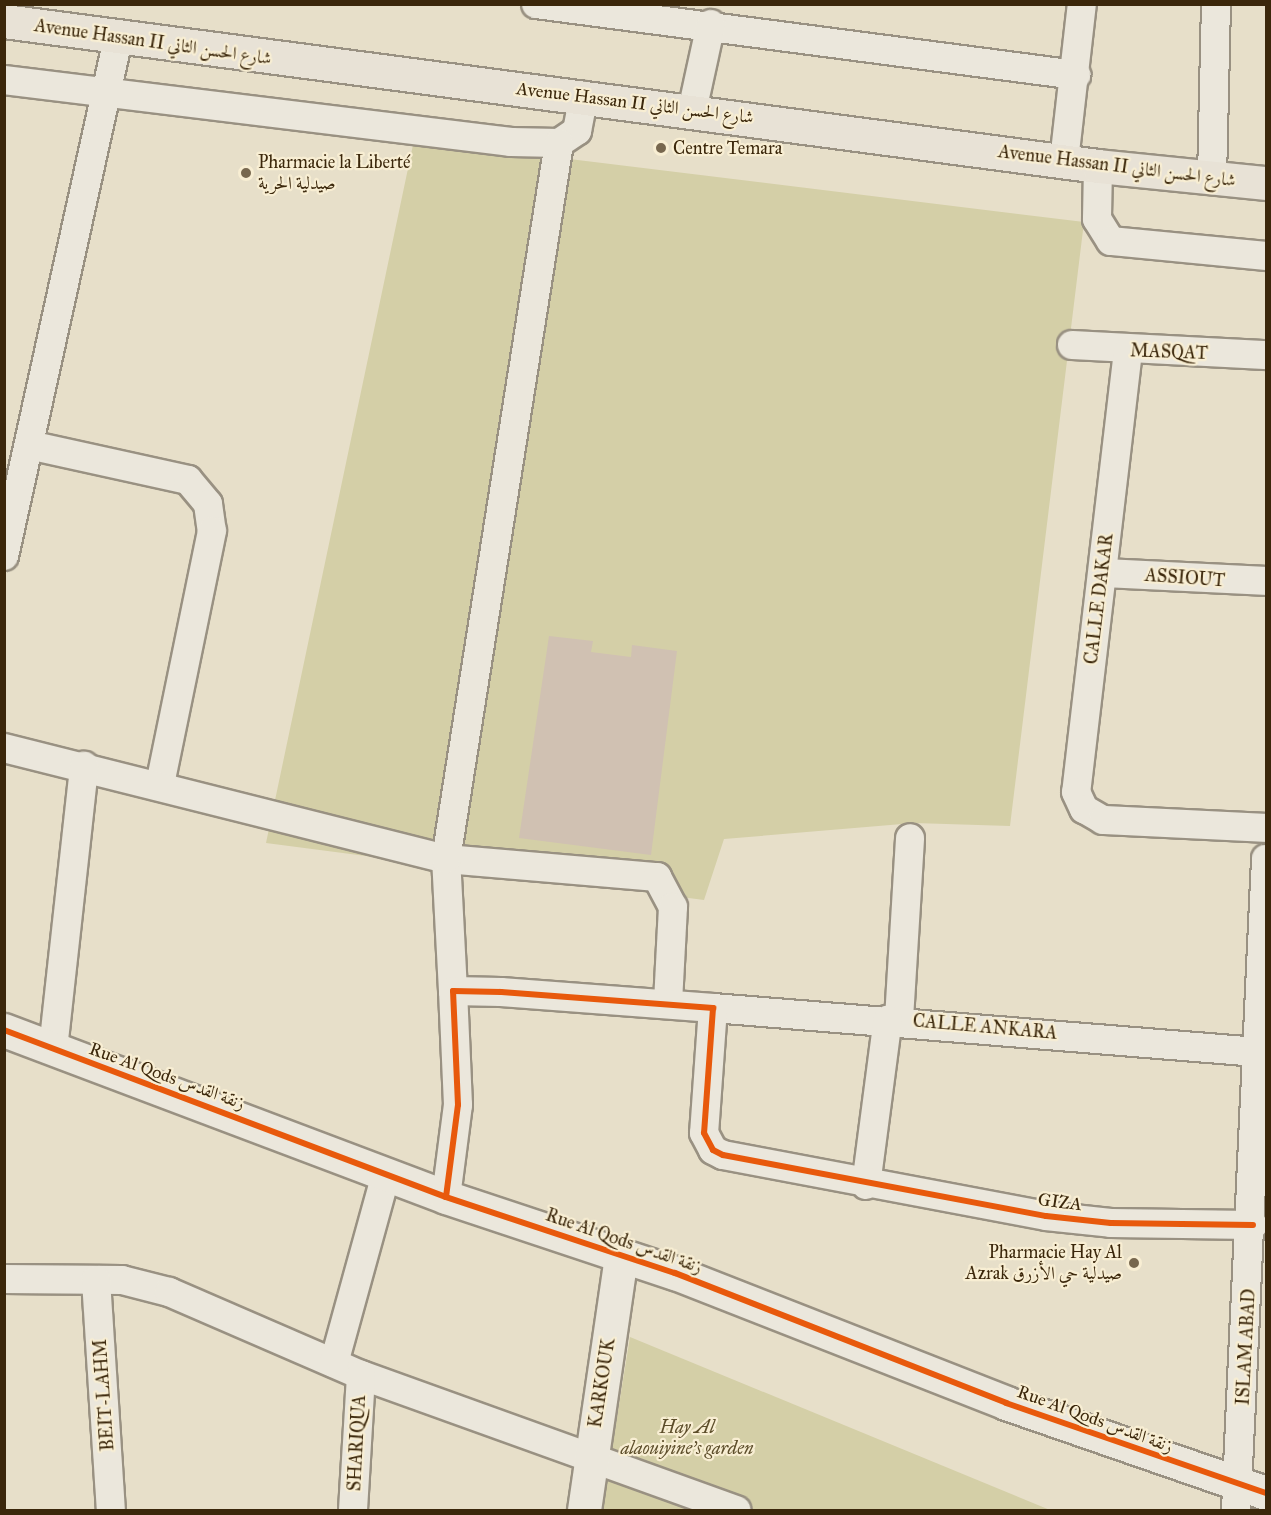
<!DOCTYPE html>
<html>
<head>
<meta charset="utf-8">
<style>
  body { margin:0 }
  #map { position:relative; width:1271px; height:1515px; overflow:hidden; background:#e7dfc9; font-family:"IM FELL Great Primer",Amiri,serif }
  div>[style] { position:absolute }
  .green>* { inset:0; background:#d4cfa7 }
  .building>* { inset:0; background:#d0c1b2 }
  .roads { filter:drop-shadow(2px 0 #999182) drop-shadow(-2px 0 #999182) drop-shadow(0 2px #999182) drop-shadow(0 -2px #999182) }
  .minor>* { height:28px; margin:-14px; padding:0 14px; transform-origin:14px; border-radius:14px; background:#ebe7dc }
  .tertiary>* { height:33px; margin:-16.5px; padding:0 16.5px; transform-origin:16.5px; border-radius:16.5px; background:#ebe7dc }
  .primary>* { height:33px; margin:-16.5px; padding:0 16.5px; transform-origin:16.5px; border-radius:16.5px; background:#e8e2d6 }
  .cycleway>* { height:6px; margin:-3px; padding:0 3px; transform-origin:3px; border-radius:3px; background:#e8590c }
  .dots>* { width:16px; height:16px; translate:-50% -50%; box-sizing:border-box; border:3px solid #f8eed3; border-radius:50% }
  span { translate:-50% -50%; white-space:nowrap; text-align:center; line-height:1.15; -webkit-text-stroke:4.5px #f8eed3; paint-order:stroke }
  .street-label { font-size:18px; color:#3b270b }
  .poi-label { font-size:18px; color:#3b270b }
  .left { translate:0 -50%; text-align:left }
  .right { translate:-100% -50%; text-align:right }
  .park-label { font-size:18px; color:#5d4e2b; font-style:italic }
  .frame { position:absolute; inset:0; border:6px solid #3b270b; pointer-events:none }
</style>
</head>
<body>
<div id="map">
  <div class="green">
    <i style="clip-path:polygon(414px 140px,1084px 222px,1010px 826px,914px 823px,724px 839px,704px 900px,266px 843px)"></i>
    <i style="clip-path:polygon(630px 1337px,1050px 1510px,602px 1510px)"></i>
  </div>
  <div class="building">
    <i style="clip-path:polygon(549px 636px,593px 641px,591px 652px,631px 657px,632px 645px,677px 651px,651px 855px,519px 838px)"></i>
  </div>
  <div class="roads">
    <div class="minor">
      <i style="left:536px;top:4px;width:545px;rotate:7.49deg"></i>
      <i style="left:4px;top:80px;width:511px;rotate:6.97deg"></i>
      <i style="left:511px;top:142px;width:48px;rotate:1.2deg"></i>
      <i style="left:559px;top:143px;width:22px;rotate:-34deg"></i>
      <i style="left:577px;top:131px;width:36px;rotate:-79deg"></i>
      <i style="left:692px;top:111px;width:89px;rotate:-77.7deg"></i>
      <i style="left:1064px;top:161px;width:158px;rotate:-83.5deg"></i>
      <i style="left:1098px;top:166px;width:53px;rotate:91.1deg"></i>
      <i style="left:1097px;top:219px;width:26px;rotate:58deg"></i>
      <i style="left:1111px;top:241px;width:156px;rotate:5.5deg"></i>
      <i style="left:1212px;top:179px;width:175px;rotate:-88.7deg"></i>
      <i style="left:1072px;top:345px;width:194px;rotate:3deg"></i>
      <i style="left:1128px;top:351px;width:444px;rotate:96.7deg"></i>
      <i style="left:1076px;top:792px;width:19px;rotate:65deg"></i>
      <i style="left:1084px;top:809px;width:22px;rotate:30deg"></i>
      <i style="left:1103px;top:820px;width:163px;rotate:2.8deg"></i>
      <i style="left:29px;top:445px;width:163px;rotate:12.4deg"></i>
      <i style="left:188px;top:480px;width:31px;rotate:50deg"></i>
      <i style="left:208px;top:504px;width:27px;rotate:82deg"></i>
      <i style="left:212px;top:531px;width:258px;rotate:101.6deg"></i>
      <i style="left:4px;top:556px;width:529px;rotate:-77.57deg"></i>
      <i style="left:1103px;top:573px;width:163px;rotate:2.8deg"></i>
      <i style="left:4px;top:748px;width:456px;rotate:14.1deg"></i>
      <i style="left:446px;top:859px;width:212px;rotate:4.9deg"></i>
      <i style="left:657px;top:877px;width:34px;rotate:62deg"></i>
      <i style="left:673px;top:907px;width:97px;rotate:93deg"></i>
      <i style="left:453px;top:991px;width:132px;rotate:-93deg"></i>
      <i style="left:446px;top:859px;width:725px;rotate:-81.03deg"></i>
      <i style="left:713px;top:1008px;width:546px;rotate:4.62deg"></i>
      <i style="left:899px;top:1019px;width:181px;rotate:-86.5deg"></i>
      <i style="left:53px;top:1049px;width:285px;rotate:-83.7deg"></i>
      <i style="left:866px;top:1185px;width:167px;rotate:-82.5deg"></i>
      <i style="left:446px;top:1197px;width:93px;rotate:-82.6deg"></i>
      <i style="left:458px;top:1105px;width:114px;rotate:-92.5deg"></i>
      <i style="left:453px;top:991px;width:48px;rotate:1.2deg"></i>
      <i style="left:501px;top:992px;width:213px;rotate:4.3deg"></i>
      <i style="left:713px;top:1008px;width:125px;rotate:94.1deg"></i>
      <i style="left:704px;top:1133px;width:19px;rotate:62deg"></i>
      <i style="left:713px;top:1150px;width:11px;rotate:27deg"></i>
      <i style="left:723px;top:1155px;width:329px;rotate:10.7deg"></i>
      <i style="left:1046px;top:1216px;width:65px;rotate:6.1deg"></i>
      <i style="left:1111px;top:1223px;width:142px;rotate:0.8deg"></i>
      <i style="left:4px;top:1279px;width:118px;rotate:0.5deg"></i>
      <i style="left:122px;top:1280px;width:49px;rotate:14.3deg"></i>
      <i style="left:169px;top:1292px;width:209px;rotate:23.4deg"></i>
      <i style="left:361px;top:1375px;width:399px;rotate:19.8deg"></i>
      <i style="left:96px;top:1280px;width:230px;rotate:86.3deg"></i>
      <i style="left:334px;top:1363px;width:196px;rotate:-74.6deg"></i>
      <i style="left:353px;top:1510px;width:135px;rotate:-86.6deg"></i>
      <i style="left:1236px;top:1510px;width:652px;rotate:-87.36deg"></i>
    </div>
    <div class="tertiary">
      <i style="left:4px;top:1030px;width:472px;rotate:20.7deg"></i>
      <i style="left:446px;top:1197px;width:241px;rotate:18.4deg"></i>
      <i style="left:675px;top:1273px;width:356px;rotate:21.4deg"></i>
      <i style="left:1006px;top:1403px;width:275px;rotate:19.1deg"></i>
      <i style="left:584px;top:1510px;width:258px;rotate:-81.7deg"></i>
    </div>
    <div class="primary">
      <i style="left:4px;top:21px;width:1104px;rotate:7.55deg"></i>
      <i style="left:1098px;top:166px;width:169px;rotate:5.8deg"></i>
    </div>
  </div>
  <div class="cycleway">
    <i style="left:4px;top:1030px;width:472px;rotate:20.7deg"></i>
    <i style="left:446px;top:1197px;width:241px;rotate:18.4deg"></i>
    <i style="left:675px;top:1273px;width:356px;rotate:21.4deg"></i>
    <i style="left:1006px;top:1403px;width:275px;rotate:19.1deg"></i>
    <i style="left:446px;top:1197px;width:93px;rotate:-82.6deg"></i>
    <i style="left:458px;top:1105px;width:114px;rotate:-92.5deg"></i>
    <i style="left:453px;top:991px;width:48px;rotate:1.2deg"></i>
    <i style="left:501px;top:992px;width:213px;rotate:4.3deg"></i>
    <i style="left:713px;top:1008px;width:125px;rotate:94.1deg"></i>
    <i style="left:704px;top:1133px;width:19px;rotate:62deg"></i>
    <i style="left:713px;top:1150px;width:11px;rotate:27deg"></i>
    <i style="left:723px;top:1155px;width:329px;rotate:10.7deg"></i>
    <i style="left:1046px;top:1216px;width:65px;rotate:6.1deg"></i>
    <i style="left:1111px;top:1223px;width:142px;rotate:0.8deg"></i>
  </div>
  <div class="dots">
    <i style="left:661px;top:148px;background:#77674e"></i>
    <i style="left:246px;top:173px;background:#77674e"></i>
    <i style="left:1134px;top:1263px;background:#77674e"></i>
  </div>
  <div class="street-label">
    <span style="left:153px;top:42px;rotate:8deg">Avenue Hassan II شارع الحسن الثاني</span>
    <span style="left:635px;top:103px;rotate:7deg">Avenue Hassan II شارع الحسن الثاني</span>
    <span style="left:1117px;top:166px;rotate:7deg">Avenue Hassan II شارع الحسن الثاني</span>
    <span style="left:1169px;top:352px;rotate:2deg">MASQAT</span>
    <span style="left:1185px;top:578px;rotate:4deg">ASSIOUT</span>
    <span style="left:1099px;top:599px;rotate:-83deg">CALLE DAKAR</span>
    <span style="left:985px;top:1027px;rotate:5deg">CALLE ANKARA</span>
    <span style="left:167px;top:1076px;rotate:20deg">Rue Al Qods زنقة القدس</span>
    <span style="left:1060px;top:1202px;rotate:7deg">GIZA</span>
    <span style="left:624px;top:1241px;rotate:19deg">Rue Al Qods زنقة القدس</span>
    <span style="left:1246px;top:1347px;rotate:-87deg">ISLAM ABAD</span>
    <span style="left:602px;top:1383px;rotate:-81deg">KARKOUK</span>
    <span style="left:104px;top:1395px;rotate:-94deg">BEIT-LAHM</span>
    <span style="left:1095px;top:1419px;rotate:20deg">Rue Al Qods زنقة القدس</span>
    <span style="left:357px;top:1443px;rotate:-87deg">SHARIQUA</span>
  </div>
  <div class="poi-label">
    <span class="left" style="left:673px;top:148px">Centre Temara</span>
    <span class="left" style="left:258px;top:173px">Pharmacie la Liberté<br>صيدلية الحرية</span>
    <span class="right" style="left:1122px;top:1263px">Pharmacie Hay Al<br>Azrak صيدلية حي الأزرق</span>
  </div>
  <div class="park-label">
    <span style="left:687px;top:1438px">Hay Al<br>alaouiyine's garden</span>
  </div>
  <div class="frame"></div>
</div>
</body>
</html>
